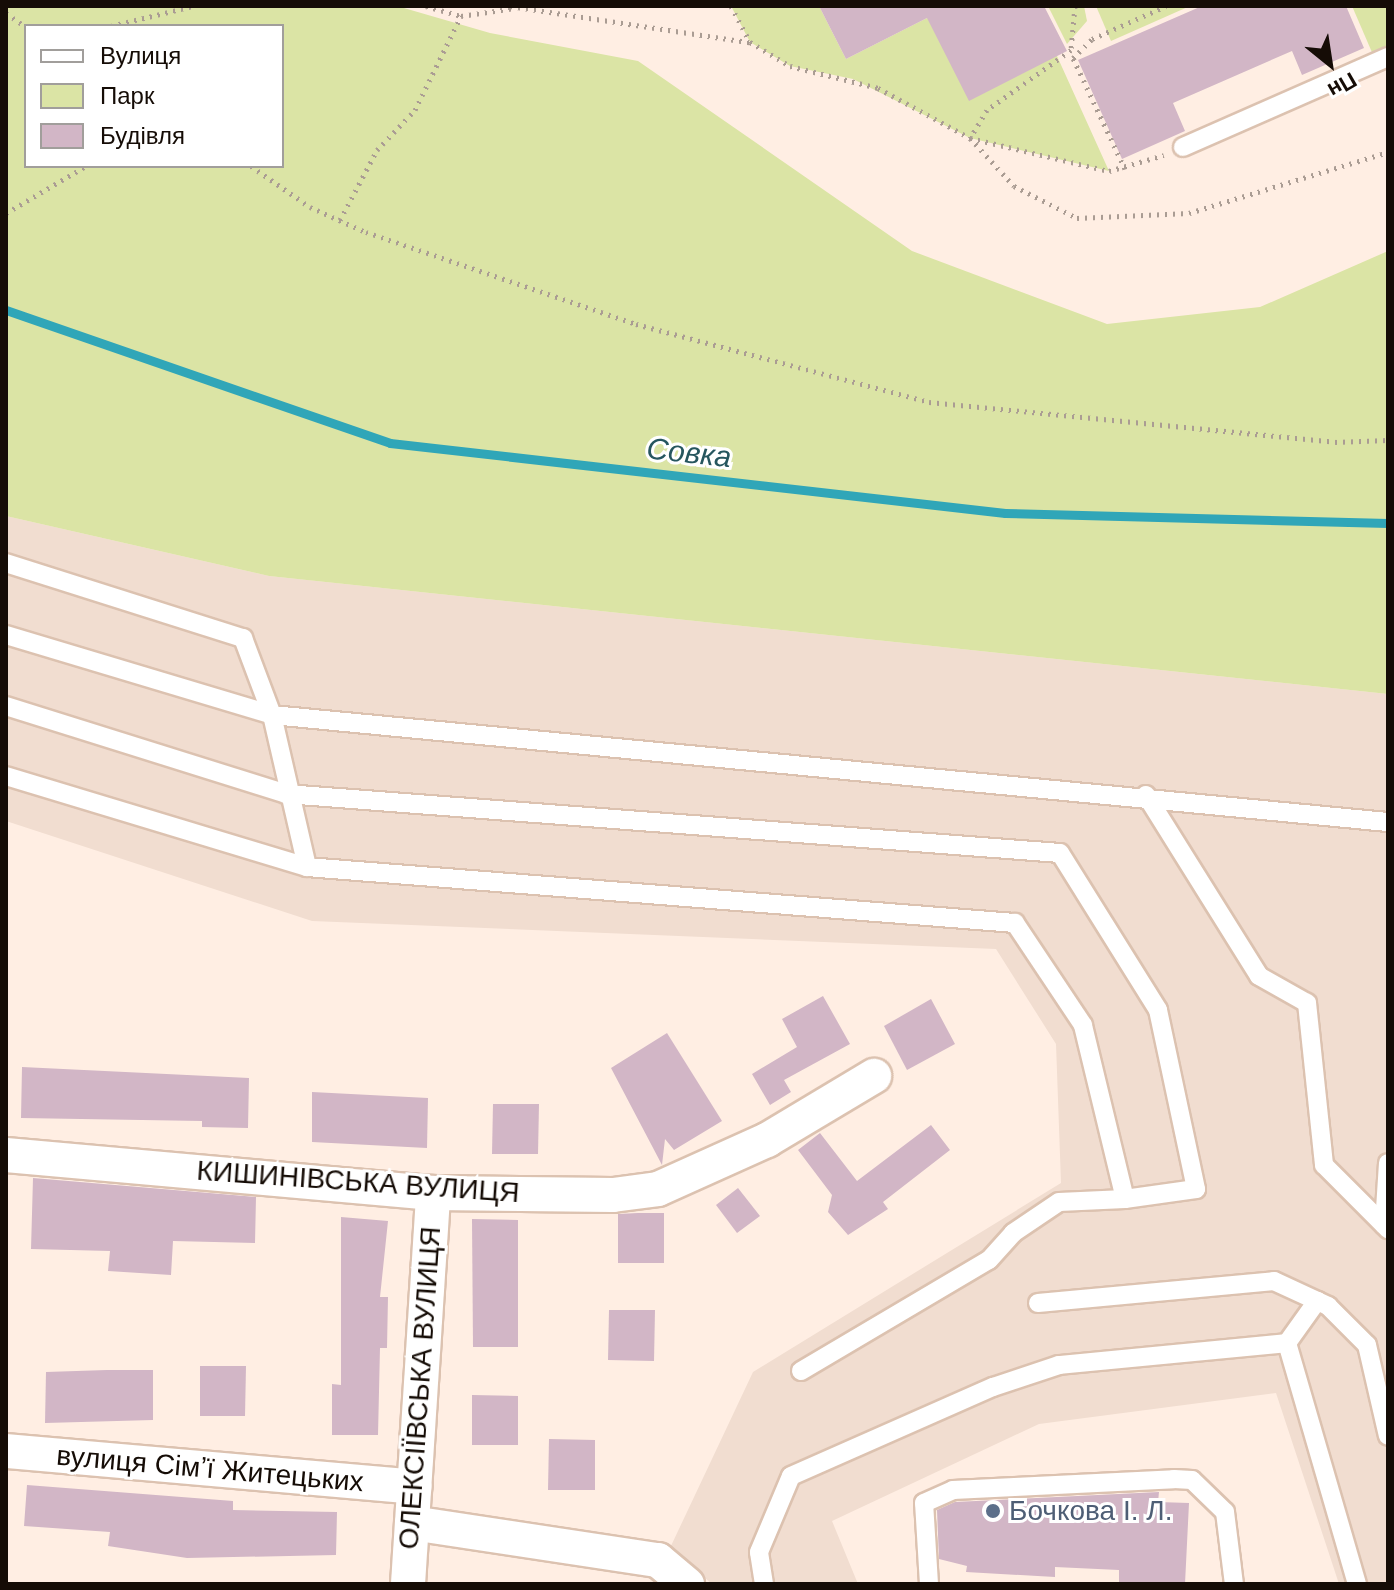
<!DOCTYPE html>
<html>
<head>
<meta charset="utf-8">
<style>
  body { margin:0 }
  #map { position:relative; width:1394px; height:1590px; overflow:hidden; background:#ffeee3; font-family:Arial,sans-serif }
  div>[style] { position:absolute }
  .built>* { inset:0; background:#f1ddd0 }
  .green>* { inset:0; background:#dbe4a5 }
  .stream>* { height:9px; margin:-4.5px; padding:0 4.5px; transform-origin:4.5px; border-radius:4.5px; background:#30a6b8 }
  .building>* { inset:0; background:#d2b6c6 }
  .path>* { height:5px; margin-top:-2.5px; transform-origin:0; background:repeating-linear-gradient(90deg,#aa9c93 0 2px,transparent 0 8px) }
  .roads { filter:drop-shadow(2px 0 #dcc2b0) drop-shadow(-2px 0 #dcc2b0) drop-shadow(0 2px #dcc2b0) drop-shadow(0 -2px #dcc2b0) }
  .lane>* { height:18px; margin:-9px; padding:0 9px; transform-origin:9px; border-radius:9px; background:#fff }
  .street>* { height:34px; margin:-17px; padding:0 17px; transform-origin:17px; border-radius:17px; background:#fff }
  .dots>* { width:22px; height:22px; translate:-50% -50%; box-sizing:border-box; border:4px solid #fff; border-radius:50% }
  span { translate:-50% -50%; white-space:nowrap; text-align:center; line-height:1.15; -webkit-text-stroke:6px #fff; paint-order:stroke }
  .street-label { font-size:28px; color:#150c06 }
  .service-label { font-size:28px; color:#4e5e75 }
  .left { translate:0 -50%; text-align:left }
  .water-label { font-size:30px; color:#26565e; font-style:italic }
  .frame { position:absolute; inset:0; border:8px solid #150c06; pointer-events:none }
  .legend { position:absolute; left:24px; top:24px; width:260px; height:144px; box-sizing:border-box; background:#fff; border:2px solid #a19e9b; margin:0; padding:10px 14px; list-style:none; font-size:24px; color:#150c06 }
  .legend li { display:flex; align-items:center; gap:16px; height:40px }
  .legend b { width:40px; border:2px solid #a19e9b }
  .north { position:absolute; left:1290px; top:24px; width:80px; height:80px; -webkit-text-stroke:6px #fff; paint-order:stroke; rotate:150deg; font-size:22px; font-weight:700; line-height:32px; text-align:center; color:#150c06 }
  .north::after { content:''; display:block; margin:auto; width:28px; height:36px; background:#150c06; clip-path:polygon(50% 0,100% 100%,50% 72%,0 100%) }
</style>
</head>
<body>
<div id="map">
  <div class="built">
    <i style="clip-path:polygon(6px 516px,269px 576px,1388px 694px,1388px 1584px,1339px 1584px,1276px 1393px,1039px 1424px,832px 1521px,858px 1584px,712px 1584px,670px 1548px,753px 1372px,1061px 1183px,1056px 1044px,996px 949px,312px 921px,6px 821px)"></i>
  </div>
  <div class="green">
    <i style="clip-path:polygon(evenodd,6px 6px,397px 6px,490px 33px,638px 61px,912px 251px,1107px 324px,1260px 307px,1388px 251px,1388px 694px,269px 576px,6px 516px,6px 6px,282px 26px,282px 166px,26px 166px,26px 26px,282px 26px)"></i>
    <i style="clip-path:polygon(731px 6px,819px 6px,846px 59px,927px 18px,1057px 56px,1109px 171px,970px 138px,853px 79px,790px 66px,750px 42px)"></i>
    <i style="clip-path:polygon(1048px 6px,1084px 6px,1087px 21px,1067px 44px)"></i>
    <i style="clip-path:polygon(1096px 6px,1190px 6px,1111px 41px)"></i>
    <i style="clip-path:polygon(1352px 6px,1388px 6px,1388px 50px,1374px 57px)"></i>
  </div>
  <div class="stream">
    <i style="left:6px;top:310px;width:406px;rotate:19.1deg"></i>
    <i style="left:390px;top:443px;width:619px;rotate:6.49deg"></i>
    <i style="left:1005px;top:513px;width:383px;rotate:1.5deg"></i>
  </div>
  <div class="building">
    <i style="clip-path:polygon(819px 6px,1044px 6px,1067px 51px,969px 101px,927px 18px,846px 59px)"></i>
    <i style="clip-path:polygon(1202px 6px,1346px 6px,1364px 48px,1302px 75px,1292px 51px,1173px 103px,1185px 131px,1122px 159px,1078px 60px)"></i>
    <i style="clip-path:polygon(823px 996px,850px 1044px,784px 1080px,791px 1092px,770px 1105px,752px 1074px,797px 1047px,782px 1019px)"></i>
    <i style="clip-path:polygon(931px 999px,955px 1044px,907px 1070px,884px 1026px)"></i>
    <i style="clip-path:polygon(667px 1033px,722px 1121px,674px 1150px,665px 1139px,662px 1165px,611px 1068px)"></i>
    <i style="clip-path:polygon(22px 1067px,249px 1078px,248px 1128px,202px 1127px,202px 1121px,21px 1118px)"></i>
    <i style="clip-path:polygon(312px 1092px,428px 1098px,427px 1148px,312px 1142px)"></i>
    <i style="clip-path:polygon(493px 1104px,539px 1104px,538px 1154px,492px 1154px)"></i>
    <i style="clip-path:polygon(931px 1125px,950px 1150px,883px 1202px,888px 1209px,848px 1235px,828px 1212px,832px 1195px,798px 1150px,820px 1133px,857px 1181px)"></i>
    <i style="clip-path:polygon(33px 1178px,256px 1197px,255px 1243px,173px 1241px,171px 1275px,108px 1271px,110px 1251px,31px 1249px)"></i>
    <i style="clip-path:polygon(738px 1188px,760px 1216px,737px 1233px,716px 1205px)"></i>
    <i style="clip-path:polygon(638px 1213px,664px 1213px,664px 1263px,618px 1263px,618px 1214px)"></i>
    <i style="clip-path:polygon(341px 1217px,388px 1221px,380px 1297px,388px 1297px,387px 1348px,380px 1348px,378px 1435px,332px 1435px,332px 1384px,341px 1385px)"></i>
    <i style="clip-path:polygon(472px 1219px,518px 1220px,518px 1347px,473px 1347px)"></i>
    <i style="clip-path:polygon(609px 1310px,655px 1310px,654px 1361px,608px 1360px)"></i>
    <i style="clip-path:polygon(200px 1366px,246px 1366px,245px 1416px,200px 1416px)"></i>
    <i style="clip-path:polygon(107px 1370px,153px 1370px,153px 1420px,45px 1423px,46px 1372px)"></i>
    <i style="clip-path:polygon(472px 1395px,518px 1396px,518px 1445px,472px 1445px)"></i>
    <i style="clip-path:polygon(549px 1439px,595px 1440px,595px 1490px,548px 1490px)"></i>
    <i style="clip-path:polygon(27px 1485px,233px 1501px,233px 1510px,337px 1512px,336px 1555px,187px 1558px,108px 1546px,110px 1532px,24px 1526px)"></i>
    <i style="clip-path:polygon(1159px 1492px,1158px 1502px,1189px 1503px,1185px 1584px,1119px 1584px,1119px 1570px,1055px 1567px,1055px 1577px,966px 1572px,967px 1566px,939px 1559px,937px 1510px,955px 1502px)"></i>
  </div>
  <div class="path">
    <i style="left:426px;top:6px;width:36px;rotate:16deg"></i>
    <i style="left:461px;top:16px;width:55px;rotate:-8.4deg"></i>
    <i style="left:510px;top:6px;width:242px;rotate:8.6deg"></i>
    <i style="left:731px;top:6px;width:41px;rotate:62.2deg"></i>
    <i style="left:750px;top:42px;width:47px;rotate:31deg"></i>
    <i style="left:790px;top:66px;width:91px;rotate:14deg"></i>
    <i style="left:878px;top:88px;width:105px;rotate:28.5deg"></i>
    <i style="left:970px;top:138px;width:143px;rotate:13.4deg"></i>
    <i style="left:1109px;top:171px;width:57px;rotate:-16.2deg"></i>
    <i style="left:1075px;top:6px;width:44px;rotate:95.2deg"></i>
    <i style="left:1071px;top:50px;width:103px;rotate:144.5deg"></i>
    <i style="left:987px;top:110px;width:33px;rotate:121deg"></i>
    <i style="left:970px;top:138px;width:65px;rotate:47.5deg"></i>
    <i style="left:1014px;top:186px;width:71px;rotate:26.9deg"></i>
    <i style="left:1077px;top:218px;width:112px;rotate:-2.6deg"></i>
    <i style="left:1189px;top:213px;width:208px;rotate:-17deg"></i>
    <i style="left:6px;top:13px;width:24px;rotate:35deg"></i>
    <i style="left:111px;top:26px;width:84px;rotate:-13.7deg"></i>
    <i style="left:251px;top:166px;width:72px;rotate:34.8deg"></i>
    <i style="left:310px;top:207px;width:61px;rotate:24.1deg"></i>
    <i style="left:366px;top:232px;width:285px;rotate:18.8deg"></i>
    <i style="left:636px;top:324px;width:303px;rotate:14.9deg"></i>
    <i style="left:929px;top:402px;width:408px;rotate:5.6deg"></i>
    <i style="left:1335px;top:442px;width:53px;rotate:-2.2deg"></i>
    <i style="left:1125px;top:169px;width:123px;rotate:-115.1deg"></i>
    <i style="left:1073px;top:58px;width:27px;rotate:-45deg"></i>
    <i style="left:1092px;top:39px;width:81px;rotate:-24deg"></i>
    <i style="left:6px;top:213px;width:93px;rotate:-30.4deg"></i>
    <i style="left:340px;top:220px;width:79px;rotate:-62.1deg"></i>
    <i style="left:377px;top:150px;width:55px;rotate:-46.5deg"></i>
    <i style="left:415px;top:110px;width:105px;rotate:-63.9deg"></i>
  </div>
  <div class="roads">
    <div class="lane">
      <i style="left:1183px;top:147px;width:224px;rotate:-23.7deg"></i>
      <i style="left:6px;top:563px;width:249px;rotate:17.6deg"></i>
      <i style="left:243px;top:638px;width:82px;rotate:69.4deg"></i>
      <i style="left:272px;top:715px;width:156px;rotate:77deg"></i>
      <i style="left:6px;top:635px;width:278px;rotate:16.7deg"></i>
      <i style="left:272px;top:715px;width:1121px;rotate:5.48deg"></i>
      <i style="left:6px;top:706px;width:294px;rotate:17.4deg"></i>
      <i style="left:286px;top:794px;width:776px;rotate:4.36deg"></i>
      <i style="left:1060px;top:853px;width:185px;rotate:58deg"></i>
      <i style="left:1158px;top:1010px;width:183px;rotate:78deg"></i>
      <i style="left:1196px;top:1189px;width:72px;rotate:172deg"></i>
      <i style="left:1125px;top:1199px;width:179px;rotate:-103.6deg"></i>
      <i style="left:1083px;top:1025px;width:123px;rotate:-123.7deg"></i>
      <i style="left:1015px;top:923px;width:710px;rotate:-175.48deg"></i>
      <i style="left:307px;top:867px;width:314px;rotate:-163.2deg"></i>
      <i style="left:1146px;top:795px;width:213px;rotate:58deg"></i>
      <i style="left:1259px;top:976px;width:55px;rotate:29.4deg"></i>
      <i style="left:1307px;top:1003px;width:163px;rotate:84deg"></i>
      <i style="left:1324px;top:1165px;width:91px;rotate:45deg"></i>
      <i style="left:1384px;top:1225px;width:62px;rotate:-86.3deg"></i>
      <i style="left:1038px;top:1303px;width:237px;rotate:-5.3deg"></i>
      <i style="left:1274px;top:1281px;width:60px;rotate:24.8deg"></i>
      <i style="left:1328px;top:1306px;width:55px;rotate:45deg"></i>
      <i style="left:1367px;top:1345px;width:93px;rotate:77deg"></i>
      <i style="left:1287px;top:1343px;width:52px;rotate:-54.5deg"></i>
      <i style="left:801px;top:1371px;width:218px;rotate:-30.6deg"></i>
      <i style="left:989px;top:1260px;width:36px;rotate:-48deg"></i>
      <i style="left:1013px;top:1233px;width:55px;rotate:-34deg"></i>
      <i style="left:1059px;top:1202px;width:66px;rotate:-2.6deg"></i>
      <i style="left:764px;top:1584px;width:32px;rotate:-99deg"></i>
      <i style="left:759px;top:1552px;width:82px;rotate:-67.2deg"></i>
      <i style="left:791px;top:1476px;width:221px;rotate:-23.8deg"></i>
      <i style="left:993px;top:1387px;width:70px;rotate:-18.4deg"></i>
      <i style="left:1059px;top:1365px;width:229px;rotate:-5.5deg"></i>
      <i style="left:1287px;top:1343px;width:251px;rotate:73.8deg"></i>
      <i style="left:929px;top:1584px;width:81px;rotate:-93.5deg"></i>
      <i style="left:924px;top:1503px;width:32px;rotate:-24deg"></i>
      <i style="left:953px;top:1490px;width:221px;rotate:-2.8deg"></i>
      <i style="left:1174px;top:1479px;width:18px;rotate:3deg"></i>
      <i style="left:1192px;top:1480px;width:46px;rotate:44.1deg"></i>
      <i style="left:1225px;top:1512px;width:73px;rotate:82.9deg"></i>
    </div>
    <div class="street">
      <i style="left:6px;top:1155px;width:429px;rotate:5.1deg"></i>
      <i style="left:433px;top:1193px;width:180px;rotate:0.6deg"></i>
      <i style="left:613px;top:1195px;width:45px;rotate:-7.6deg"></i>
      <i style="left:658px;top:1189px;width:120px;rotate:-24.2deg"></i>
      <i style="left:767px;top:1140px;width:125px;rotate:-30.9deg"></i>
      <i style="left:6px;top:1451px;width:410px;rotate:5deg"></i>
      <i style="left:412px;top:1523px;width:249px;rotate:8.6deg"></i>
      <i style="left:658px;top:1560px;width:38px;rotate:40deg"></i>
      <i style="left:408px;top:1584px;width:392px;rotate:-86.3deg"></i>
    </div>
  </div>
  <div class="dots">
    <i style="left:993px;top:1511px;background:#5c6f8a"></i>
  </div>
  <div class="street-label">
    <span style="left:358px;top:1182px;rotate:4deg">КИШИНІВСЬКА ВУЛИЦЯ</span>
    <span style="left:420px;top:1388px;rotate:-86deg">ОЛЕКСІЇВСЬКА ВУЛИЦЯ</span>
    <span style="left:210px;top:1469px;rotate:5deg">вулиця Сімʼї Житецьких</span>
  </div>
  <div class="service-label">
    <span class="left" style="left:1009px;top:1511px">Бочкова І. Л.</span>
  </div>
  <div class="water-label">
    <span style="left:689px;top:453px;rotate:6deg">Совка</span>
  </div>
  <div class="frame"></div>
  <ul class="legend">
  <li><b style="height:10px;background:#fff"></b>Вулиця</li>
  <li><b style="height:22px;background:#dbe4a5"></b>Парк</li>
  <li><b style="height:22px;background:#d2b6c6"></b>Будівля</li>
  </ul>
  <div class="north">Пн</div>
</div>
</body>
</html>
